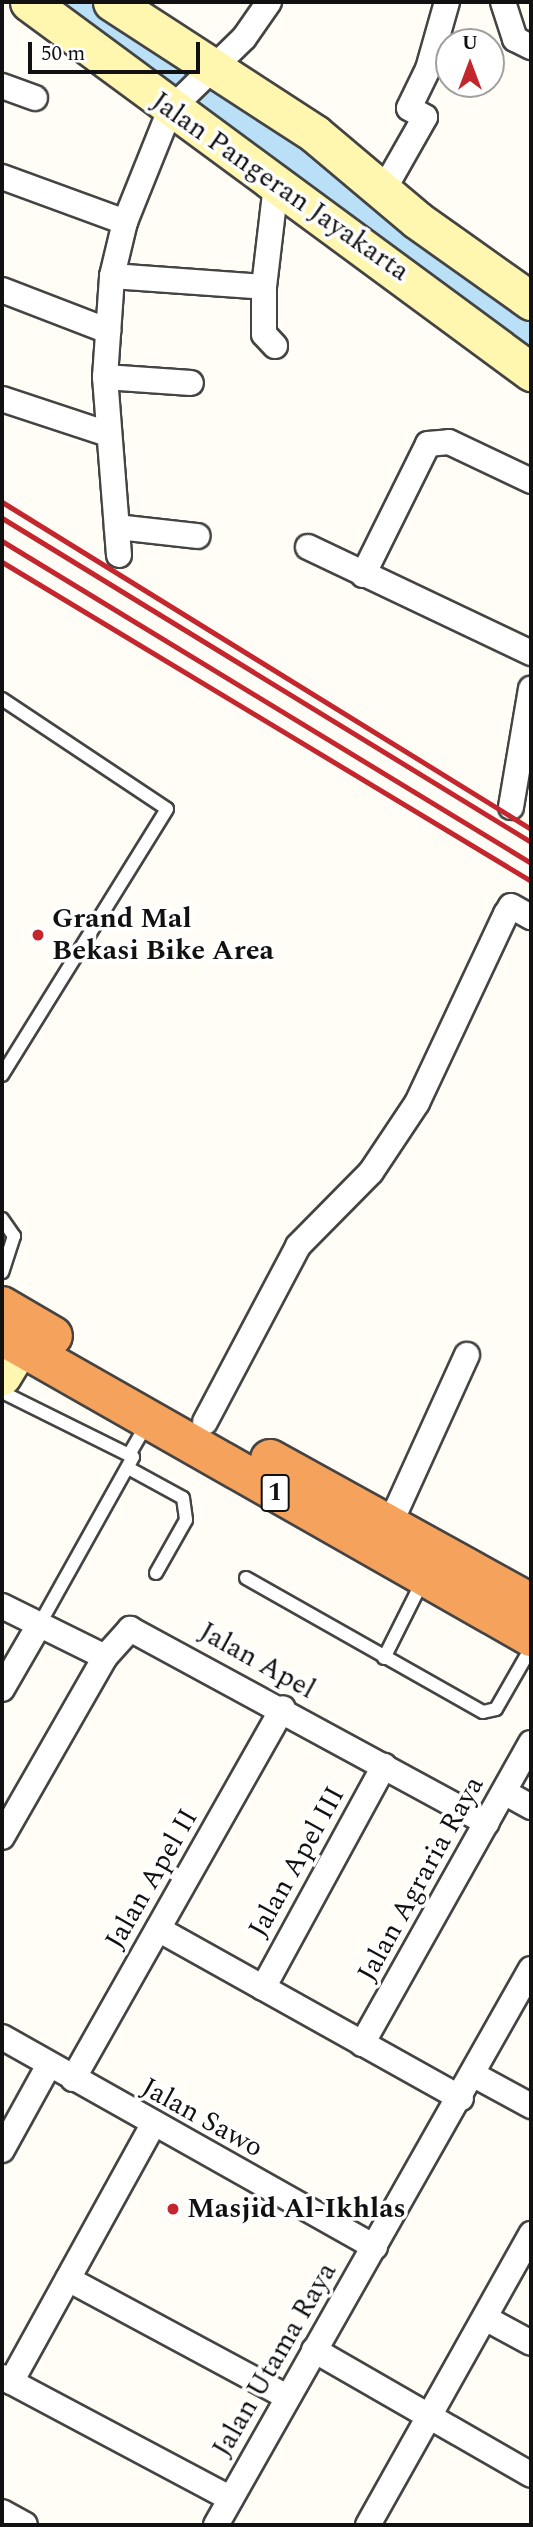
<!DOCTYPE html>
<html>
<head>
<meta charset="utf-8">
<style>
  body { margin:0 }
  #map { position:relative; width:533px; height:2527px; overflow:hidden; background:#fffdf5; font-family:Spectral,serif }
  div>[style] { position:absolute }
  .water>* { inset:0; background:#b9e0f7 }
  .roads { filter:drop-shadow(2px 0 #444) drop-shadow(-2px 0 #444) drop-shadow(0 2px #444) drop-shadow(0 -2px #444) }
  .lane>* { height:12px; margin:-6px; padding:0 6px; transform-origin:6px; border-radius:6px; background:#fff }
  .street>* { height:24px; margin:-12px; padding:0 12px; transform-origin:12px; border-radius:12px; background:#fff }
  .secondary>* { height:37px; margin:-18.5px; padding:0 18.5px; transform-origin:18.5px; border-radius:18.5px; background:#fff6b0 }
  .highway>* { height:38px; margin:-19px; padding:0 19px; transform-origin:19px; border-radius:19px; background:#f5a25d }
  .rail>* { height:5px; margin:-2.5px; padding:0 2.5px; transform-origin:2.5px; border-radius:2.5px; background:#c4262e }
  .dots>* { width:19px; height:19px; translate:-50% -50%; box-sizing:border-box; border:4px solid #fff; border-radius:50% }
  span { translate:-50% -50%; white-space:nowrap; text-align:center; line-height:1.15; -webkit-text-stroke:7px #fff; paint-order:stroke }
  .shield-label span { padding:2px 5px; background:#fff; border:2px solid; border-radius:5px; -webkit-text-stroke-width:0 }
  .shield-label { font-size:26px; color:#111; font-weight:700 }
  .street-label { font-size:28px; color:#111 }
  .poi-label { font-size:28px; color:#111; font-weight:700 }
  .left { translate:0 -50%; text-align:left }
  .frame { position:absolute; inset:0; border:4px solid #111; pointer-events:none }
  .north { position:absolute; left:435px; top:28px; width:70px; height:70px; box-sizing:border-box; background:#fff; border:2px solid #a0a0a0; border-radius:50%; rotate:0deg; font-size:19px; font-weight:700; line-height:28px; text-align:center; color:#111 }
  .north::after { content:''; display:block; margin:auto; width:24px; height:32px; background:#c4262e; clip-path:polygon(50% 0,100% 100%,50% 72%,0 100%) }
  .scale { position:absolute; left:28px; top:42px; width:172px; height:32px; box-sizing:border-box; border:4px solid #111; border-top:0; padding-left:9px; font-size:21px; line-height:24px; white-space:nowrap; color:#111; -webkit-text-stroke:5px #fff; paint-order:stroke }
</style>
</head>
<body>
<div id="map">
  <div class="water">
    <i style="clip-path:polygon(29px 2px,112px 2px,531px 301px,531px 372px)"></i>
  </div>
  <div class="roads">
    <div class="lane">
      <i style="left:2px;top:699px;width:198px;rotate:33.7deg"></i>
      <i style="left:167px;top:809px;width:313px;rotate:121.8deg"></i>
      <i style="left:2px;top:1219px;width:21px;rotate:55deg"></i>
      <i style="left:14px;top:1236px;width:38px;rotate:108deg"></i>
      <i style="left:2px;top:1392px;width:146px;rotate:26.4deg"></i>
      <i style="left:133px;top:1457px;width:193px;rotate:119.2deg"></i>
      <i style="left:130px;top:1453px;width:34px;rotate:-60deg"></i>
      <i style="left:130px;top:1469px;width:60px;rotate:28.7deg"></i>
      <i style="left:183px;top:1498px;width:22px;rotate:82deg"></i>
      <i style="left:186px;top:1520px;width:61px;rotate:119.5deg"></i>
      <i style="left:246px;top:1578px;width:272px;rotate:29.5deg"></i>
      <i style="left:483px;top:1712px;width:13px;rotate:-13deg"></i>
      <i style="left:496px;top:1709px;width:70px;rotate:-60.2deg"></i>
      <i style="left:384px;top:1658px;width:87px;rotate:-63.4deg"></i>
    </div>
    <div class="street">
      <i style="left:503px;top:2px;width:39px;rotate:72deg"></i>
      <i style="left:515px;top:39px;width:18px;rotate:27deg"></i>
      <i style="left:2px;top:86px;width:35px;rotate:20deg"></i>
      <i style="left:2px;top:177px;width:131px;rotate:20.1deg"></i>
      <i style="left:383px;top:191px;width:85px;rotate:-60.4deg"></i>
      <i style="left:425px;top:117px;width:18px;rotate:-151deg"></i>
      <i style="left:409px;top:108px;width:43px;rotate:-64deg"></i>
      <i style="left:428px;top:69px;width:70px;rotate:-74.2deg"></i>
      <i style="left:112px;top:276px;width:152px;rotate:4.1deg"></i>
      <i style="left:2px;top:290px;width:114px;rotate:21.1deg"></i>
      <i style="left:275px;top:346px;width:16px;rotate:-133deg"></i>
      <i style="left:264px;top:334px;width:47px;rotate:-90deg"></i>
      <i style="left:264px;top:287px;width:103px;rotate:-83.3deg"></i>
      <i style="left:105px;top:377px;width:86px;rotate:4deg"></i>
      <i style="left:2px;top:399px;width:112px;rotate:18.3deg"></i>
      <i style="left:117px;top:527px;width:81px;rotate:6.4deg"></i>
      <i style="left:308px;top:547px;width:247px;rotate:25.4deg"></i>
      <i style="left:119px;top:555px;width:179px;rotate:-94.5deg"></i>
      <i style="left:105px;top:377px;width:101px;rotate:-86deg"></i>
      <i style="left:112px;top:276px;width:56px;rotate:-76.5deg"></i>
      <i style="left:125px;top:222px;width:121px;rotate:-68.1deg"></i>
      <i style="left:170px;top:110px;width:103px;rotate:-44.2deg"></i>
      <i style="left:244px;top:38px;width:44px;rotate:-55.2deg"></i>
      <i style="left:363px;top:575px;width:146px;rotate:-63.6deg"></i>
      <i style="left:428px;top:444px;width:21px;rotate:-5deg"></i>
      <i style="left:449px;top:442px;width:91px;rotate:25.4deg"></i>
      <i style="left:511px;top:807px;width:120px;rotate:-80.4deg"></i>
      <i style="left:205px;top:1422px;width:199px;rotate:-62.1deg"></i>
      <i style="left:298px;top:1246px;width:104px;rotate:-45.4deg"></i>
      <i style="left:371px;top:1172px;width:83px;rotate:-56.3deg"></i>
      <i style="left:417px;top:1103px;width:209px;rotate:-64.8deg"></i>
      <i style="left:506px;top:914px;width:9px;rotate:-58deg"></i>
      <i style="left:511px;top:906px;width:23px;rotate:29deg"></i>
      <i style="left:389px;top:1526px;width:188px;rotate:-65.5deg"></i>
      <i style="left:2px;top:1606px;width:115px;rotate:26.3deg"></i>
      <i style="left:2px;top:1689px;width:74px;rotate:-60deg"></i>
      <i style="left:504px;top:1792px;width:31px;rotate:29deg"></i>
      <i style="left:2px;top:1837px;width:207px;rotate:-60.2deg"></i>
      <i style="left:105px;top:1657px;width:38px;rotate:-48deg"></i>
      <i style="left:130px;top:1629px;width:406px;rotate:28.5deg"></i>
      <i style="left:158px;top:1929px;width:347px;rotate:29.2deg"></i>
      <i style="left:263px;top:1988px;width:253px;rotate:-61.4deg"></i>
      <i style="left:2px;top:2037px;width:428px;rotate:29.4deg"></i>
      <i style="left:362px;top:2044px;width:345px;rotate:-60.7deg"></i>
      <i style="left:474px;top:2075px;width:65px;rotate:28.5deg"></i>
      <i style="left:73px;top:2079px;width:426px;rotate:-60.5deg"></i>
      <i style="left:2px;top:2150px;width:97px;rotate:-61.1deg"></i>
      <i style="left:68px;top:2279px;width:249px;rotate:28.3deg"></i>
      <i style="left:485px;top:2318px;width:52px;rotate:28.5deg"></i>
      <i style="left:314px;top:2350px;width:250px;rotate:29.9deg"></i>
      <i style="left:2px;top:2377px;width:259px;rotate:28deg"></i>
      <i style="left:11px;top:2382px;width:294px;rotate:-61.1deg"></i>
      <i style="left:2px;top:2512px;width:26px;rotate:29deg"></i>
      <i style="left:216px;top:2525px;width:639px;rotate:-60.47deg"></i>
      <i style="left:368px;top:2525px;width:334px;rotate:-60.7deg"></i>
    </div>
    <div class="secondary">
      <i style="left:29px;top:2px;width:624px;rotate:36.39deg"></i>
      <i style="left:112px;top:2px;width:242px;rotate:33deg"></i>
      <i style="left:315px;top:134px;width:133px;rotate:40.1deg"></i>
      <i style="left:417px;top:220px;width:140px;rotate:35.4deg"></i>
      <i style="left:2px;top:1376px;width:60px;rotate:-58.7deg"></i>
    </div>
    <div class="highway">
      <i style="left:2px;top:1306px;width:59px;rotate:30.5deg"></i>
      <i style="left:2px;top:1336px;width:609px;rotate:29.64deg"></i>
      <i style="left:270px;top:1459px;width:298px;rotate:28.9deg"></i>
    </div>
  </div>
  <div class="rail">
    <i style="left:2px;top:502px;width:622px;rotate:31.72deg"></i>
    <i style="left:2px;top:518px;width:620px;rotate:31.49deg"></i>
    <i style="left:2px;top:541px;width:619px;rotate:31.33deg"></i>
    <i style="left:2px;top:562px;width:618px;rotate:31.09deg"></i>
  </div>
  <div class="dots">
    <i style="left:38px;top:935px;background:#c4262e"></i>
    <i style="left:173px;top:2209px;background:#c4262e"></i>
  </div>
  <div class="shield-label">
    <span style="left:275px;top:1493px">1</span>
  </div>
  <div class="street-label">
    <span style="left:280px;top:187px;rotate:35deg">Jalan Pangeran Jayakarta</span>
    <span style="left:257px;top:1661px;rotate:29deg">Jalan Apel</span>
    <span style="left:297px;top:1862px;rotate:-61deg">Jalan Apel III</span>
    <span style="left:152px;top:1879px;rotate:-60deg">Jalan Apel II</span>
    <span style="left:421px;top:1879px;rotate:-61deg">Jalan Agraria Raya</span>
    <span style="left:202px;top:2118px;rotate:29deg">Jalan Sawo</span>
    <span style="left:275px;top:2360px;rotate:-60deg">Jalan Utama Raya</span>
  </div>
  <div class="poi-label">
    <span class="left" style="left:52px;top:935px">Grand Mal<br>Bekasi Bike Area</span>
    <span class="left" style="left:187px;top:2209px">Masjid Al-Ikhlas</span>
  </div>
  <div class="frame"></div>
  <div class="north">U</div>
  <div class="scale">50 m</div>
</div>
</body>
</html>
